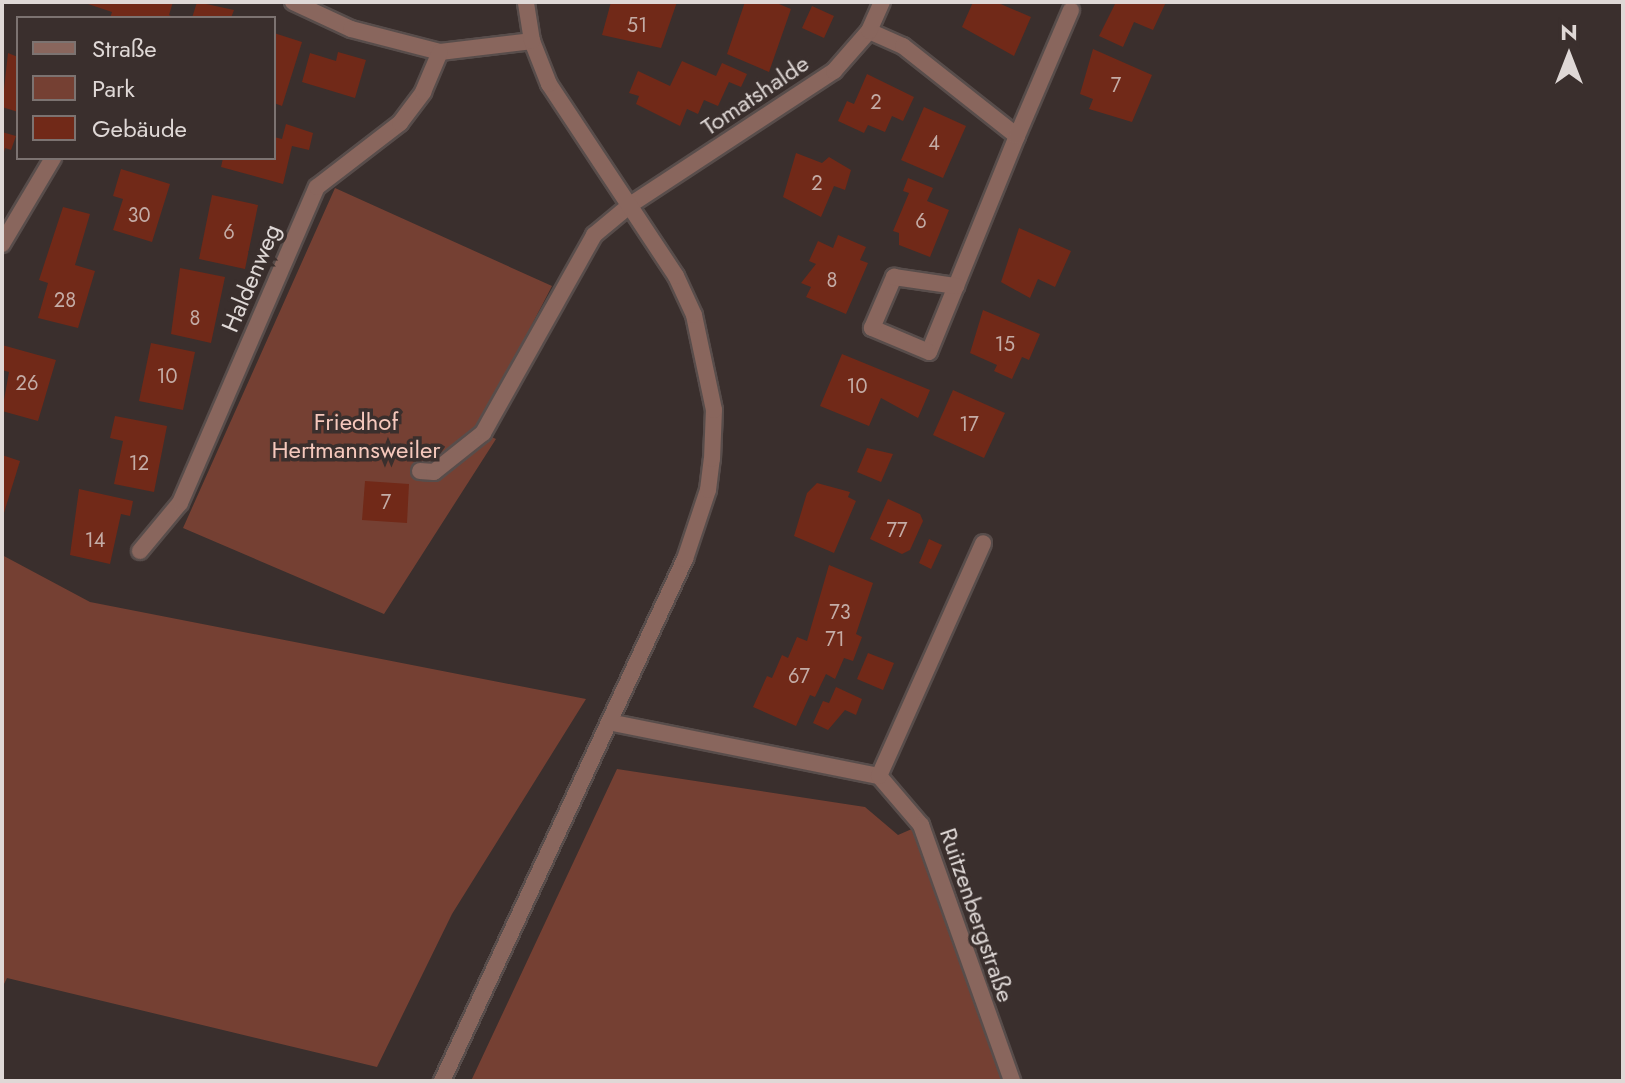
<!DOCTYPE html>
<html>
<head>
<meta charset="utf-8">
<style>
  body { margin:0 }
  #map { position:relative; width:1625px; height:1083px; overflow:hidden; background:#3a2f2d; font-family:Jost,sans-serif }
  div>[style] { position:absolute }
  .green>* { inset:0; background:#754033 }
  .building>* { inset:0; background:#712918 }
  .roads { filter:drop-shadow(2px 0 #584d4b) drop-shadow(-2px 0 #584d4b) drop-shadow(0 2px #584d4b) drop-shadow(0 -2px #584d4b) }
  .service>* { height:16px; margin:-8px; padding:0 8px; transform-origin:8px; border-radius:8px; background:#89665d }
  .minor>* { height:16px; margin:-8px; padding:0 8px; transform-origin:8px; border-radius:8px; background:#89665d }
  .tertiary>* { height:16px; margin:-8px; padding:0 8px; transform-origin:8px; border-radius:8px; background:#89665d }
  span { translate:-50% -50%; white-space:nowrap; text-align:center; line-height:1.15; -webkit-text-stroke:7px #3a2f2d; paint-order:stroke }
  .number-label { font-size:20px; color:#c4aca6 }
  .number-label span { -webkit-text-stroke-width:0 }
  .street-label { font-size:24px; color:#dfd8d6 }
  .park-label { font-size:24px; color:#f5c8bc }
  .frame { position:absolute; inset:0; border:4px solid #dfd8d6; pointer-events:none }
  .legend { position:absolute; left:16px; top:16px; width:260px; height:144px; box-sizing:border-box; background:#3a2f2d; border:2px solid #7c7371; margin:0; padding:10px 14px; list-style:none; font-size:24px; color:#dfd8d6 }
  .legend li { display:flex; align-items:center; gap:16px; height:40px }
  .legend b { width:40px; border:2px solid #7c7371 }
  .north { position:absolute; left:1529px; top:16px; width:80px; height:80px; -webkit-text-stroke:6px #3a2f2d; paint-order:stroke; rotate:0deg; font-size:22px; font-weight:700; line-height:32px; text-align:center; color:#dfd8d6 }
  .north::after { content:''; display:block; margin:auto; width:28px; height:36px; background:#dfd8d6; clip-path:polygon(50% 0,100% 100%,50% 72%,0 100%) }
</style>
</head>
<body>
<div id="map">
  <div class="green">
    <i style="clip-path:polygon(335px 188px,552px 286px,477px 430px,496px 439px,384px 614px,183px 528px)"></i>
    <i style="clip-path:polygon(2px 555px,90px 602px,586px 699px,452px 914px,377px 1067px,7px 978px,2px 988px)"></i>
    <i style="clip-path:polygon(617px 769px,865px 807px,898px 835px,921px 825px,1012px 1081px,471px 1081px)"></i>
  </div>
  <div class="building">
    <i style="clip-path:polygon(82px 2px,173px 2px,169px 15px,175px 18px,110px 18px,112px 12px)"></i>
    <i style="clip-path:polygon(197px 2px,234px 10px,231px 18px,192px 18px)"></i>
    <i style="clip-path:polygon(611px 2px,677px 2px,661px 48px,602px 35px)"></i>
    <i style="clip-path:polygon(745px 2px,774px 2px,791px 9px,769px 72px,727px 54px)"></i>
    <i style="clip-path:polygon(973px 2px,996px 2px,1031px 17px,1014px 56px,962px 27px)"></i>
    <i style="clip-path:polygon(1116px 2px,1166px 2px,1153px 30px,1134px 22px,1123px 47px,1099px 36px)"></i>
    <i style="clip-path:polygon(812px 6px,834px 16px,824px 38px,802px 28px)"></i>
    <i style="clip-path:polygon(274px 33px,302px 42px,282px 106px,274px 103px)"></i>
    <i style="clip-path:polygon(1093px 49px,1152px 75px,1132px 122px,1089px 109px,1093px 99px,1080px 94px)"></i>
    <i style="clip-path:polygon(338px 52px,366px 60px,355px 98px,302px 82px,310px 53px,336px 61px)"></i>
    <i style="clip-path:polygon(8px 53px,18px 57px,18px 112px,2px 107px)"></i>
    <i style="clip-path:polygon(682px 61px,716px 76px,722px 63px,747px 74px,741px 87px,729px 82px,718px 106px,704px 100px,698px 114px,687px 109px,680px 126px,636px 104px,639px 96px,629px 93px,638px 71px,670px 86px)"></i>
    <i style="clip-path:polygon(867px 74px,914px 97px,903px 121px,892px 116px,885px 132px,868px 125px,864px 133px,838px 121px,847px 101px,854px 104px)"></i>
    <i style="clip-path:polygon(924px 107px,966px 126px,943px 178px,901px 160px)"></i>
    <i style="clip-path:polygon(286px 124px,313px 133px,309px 150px,292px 146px,283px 184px,221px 167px,223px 158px,274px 158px,274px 137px,282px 139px)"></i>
    <i style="clip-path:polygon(2px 132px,16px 136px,11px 150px,5px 148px,3px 156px)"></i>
    <i style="clip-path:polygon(796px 153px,822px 163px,829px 157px,851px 170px,845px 190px,834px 186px,821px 217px,783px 197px)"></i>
    <i style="clip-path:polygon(121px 169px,170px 184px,152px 242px,113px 230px,123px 199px,113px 196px)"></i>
    <i style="clip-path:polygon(908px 178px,933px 188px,927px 201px,949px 210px,930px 257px,899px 245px,899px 233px,893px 231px,909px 193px,903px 191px)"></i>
    <i style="clip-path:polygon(212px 195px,258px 205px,245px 269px,199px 259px)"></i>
    <i style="clip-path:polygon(63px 207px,90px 214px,75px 265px,95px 271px,78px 328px,38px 318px,48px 283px,39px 280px)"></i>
    <i style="clip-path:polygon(1019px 228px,1071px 251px,1055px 287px,1038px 279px,1030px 298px,1001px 282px)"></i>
    <i style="clip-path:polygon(838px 235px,866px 247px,860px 260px,868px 263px,846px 314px,806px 297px,811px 287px,801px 283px,816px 264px,809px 261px,818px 241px,833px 248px)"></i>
    <i style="clip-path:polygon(180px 268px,225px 277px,211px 343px,171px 334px)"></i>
    <i style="clip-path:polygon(983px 310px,1040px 334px,1029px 360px,1022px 357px,1012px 379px,994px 371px,997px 365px,970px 353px)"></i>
    <i style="clip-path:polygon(151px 343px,195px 352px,183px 410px,139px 401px)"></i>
    <i style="clip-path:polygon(2px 345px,56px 360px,38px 421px,2px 411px,9px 372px,2px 370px)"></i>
    <i style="clip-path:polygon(842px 354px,930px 390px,918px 418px,881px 398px,869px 426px,820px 406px)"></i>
    <i style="clip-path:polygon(953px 390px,1005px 413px,984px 458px,933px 435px)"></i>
    <i style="clip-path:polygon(115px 416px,167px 426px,154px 492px,114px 484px,123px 441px,110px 438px)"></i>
    <i style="clip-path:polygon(867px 448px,893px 454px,881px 482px,857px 472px)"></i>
    <i style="clip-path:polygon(2px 455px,20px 461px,3px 516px,2px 516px)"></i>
    <i style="clip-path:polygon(365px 481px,409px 484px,407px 523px,362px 520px)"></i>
    <i style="clip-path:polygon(817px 483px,850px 492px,848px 497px,856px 501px,834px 553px,794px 536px,807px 493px)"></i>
    <i style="clip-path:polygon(79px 489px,133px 501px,130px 516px,121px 514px,110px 564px,70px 555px)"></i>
    <i style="clip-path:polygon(888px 499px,920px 514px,923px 521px,910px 550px,902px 554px,870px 539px)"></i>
    <i style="clip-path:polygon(929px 539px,942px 545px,931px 569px,919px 563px)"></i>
    <i style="clip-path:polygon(829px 565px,873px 583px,856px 634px,862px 637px,853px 661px,844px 658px,835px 679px,826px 674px,815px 697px,810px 695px,796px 726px,753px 707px,767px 676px,772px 678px,782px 655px,788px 658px,797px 637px,807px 641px)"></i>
    <i style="clip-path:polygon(868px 653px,894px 663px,883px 690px,857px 679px)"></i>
    <i style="clip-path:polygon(836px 687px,862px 699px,856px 715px,845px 710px,828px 730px,813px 723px,823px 701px,829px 703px)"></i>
  </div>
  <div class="roads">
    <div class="service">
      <i style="left:420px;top:471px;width:14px;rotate:4deg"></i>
      <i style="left:434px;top:472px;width:63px;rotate:-38.5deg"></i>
      <i style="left:483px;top:433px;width:227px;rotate:-60.7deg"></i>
      <i style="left:594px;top:235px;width:47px;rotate:-39.8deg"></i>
    </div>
    <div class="minor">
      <i style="left:293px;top:2px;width:64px;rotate:25deg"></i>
      <i style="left:351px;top:29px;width:92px;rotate:14.5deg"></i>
      <i style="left:440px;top:52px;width:93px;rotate:-6.8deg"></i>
      <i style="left:869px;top:31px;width:37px;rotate:24deg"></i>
      <i style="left:903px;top:46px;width:145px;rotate:38.3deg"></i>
      <i style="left:1017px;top:136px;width:162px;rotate:112.1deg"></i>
      <i style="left:956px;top:286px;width:71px;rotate:112.2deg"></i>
      <i style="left:929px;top:352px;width:62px;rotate:-157.2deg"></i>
      <i style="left:872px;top:328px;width:56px;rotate:-66.7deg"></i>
      <i style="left:894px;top:277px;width:63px;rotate:8.3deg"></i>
      <i style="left:1017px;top:136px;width:137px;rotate:-66.8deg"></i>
      <i style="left:630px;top:205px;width:244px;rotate:-33.3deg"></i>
      <i style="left:834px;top:71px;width:53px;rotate:-48.8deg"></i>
      <i style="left:869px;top:31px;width:32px;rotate:-66deg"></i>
      <i style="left:2px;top:244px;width:100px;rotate:-59.3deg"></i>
      <i style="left:140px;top:551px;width:62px;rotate:-50.2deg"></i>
      <i style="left:180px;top:503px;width:344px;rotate:-66.6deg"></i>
      <i style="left:317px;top:187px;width:105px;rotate:-37.6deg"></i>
      <i style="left:400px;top:123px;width:39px;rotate:-53deg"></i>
      <i style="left:423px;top:92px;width:43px;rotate:-67deg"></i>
      <i style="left:613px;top:723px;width:271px;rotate:11.3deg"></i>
      <i style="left:879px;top:776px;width:65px;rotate:49.4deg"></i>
      <i style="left:921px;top:825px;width:272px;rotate:70.4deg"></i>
      <i style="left:879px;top:776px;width:255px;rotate:-65.9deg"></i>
    </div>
    <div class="tertiary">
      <i style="left:442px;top:1081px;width:576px;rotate:-65.04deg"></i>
      <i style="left:685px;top:559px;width:73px;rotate:-71.6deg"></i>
      <i style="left:708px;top:490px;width:31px;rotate:-83deg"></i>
      <i style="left:712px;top:459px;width:49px;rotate:-87.7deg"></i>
      <i style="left:714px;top:410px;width:97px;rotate:-101.9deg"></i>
      <i style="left:694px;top:315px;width:43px;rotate:-114.8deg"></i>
      <i style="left:676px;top:276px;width:230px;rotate:-123.5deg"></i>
      <i style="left:549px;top:84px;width:46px;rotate:-111.6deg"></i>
      <i style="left:532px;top:41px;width:39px;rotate:-99deg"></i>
    </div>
  </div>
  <div class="number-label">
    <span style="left:637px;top:25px">51</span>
    <span style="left:1116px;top:85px">7</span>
    <span style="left:876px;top:102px">2</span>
    <span style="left:934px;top:143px">4</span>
    <span style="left:817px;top:183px">2</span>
    <span style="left:139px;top:215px">30</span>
    <span style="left:921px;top:221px">6</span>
    <span style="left:229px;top:232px">6</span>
    <span style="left:832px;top:280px">8</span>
    <span style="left:65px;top:300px">28</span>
    <span style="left:195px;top:318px">8</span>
    <span style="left:1005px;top:344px">15</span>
    <span style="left:167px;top:376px">10</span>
    <span style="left:27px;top:383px">26</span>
    <span style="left:857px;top:386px">10</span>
    <span style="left:969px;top:424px">17</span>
    <span style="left:139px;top:463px">12</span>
    <span style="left:386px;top:502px">7</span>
    <span style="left:897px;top:530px">77</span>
    <span style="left:95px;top:540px">14</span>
    <span style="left:840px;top:612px">73</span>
    <span style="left:835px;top:639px">71</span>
    <span style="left:799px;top:676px">67</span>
  </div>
  <div class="street-label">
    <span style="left:755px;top:95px;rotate:-34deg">Tomatshalde</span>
    <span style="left:251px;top:278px;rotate:-67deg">Haldenweg</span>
    <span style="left:977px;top:915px;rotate:71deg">Ruitzenbergstraße</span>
  </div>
  <div class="park-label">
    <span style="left:356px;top:436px">Friedhof<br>Hertmannsweiler</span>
  </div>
  <div class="frame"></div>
  <ul class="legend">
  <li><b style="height:10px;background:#89665d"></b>Straße</li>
  <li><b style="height:22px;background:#754033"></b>Park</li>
  <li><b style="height:22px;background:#712918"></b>Gebäude</li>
  </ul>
  <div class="north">N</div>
</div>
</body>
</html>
